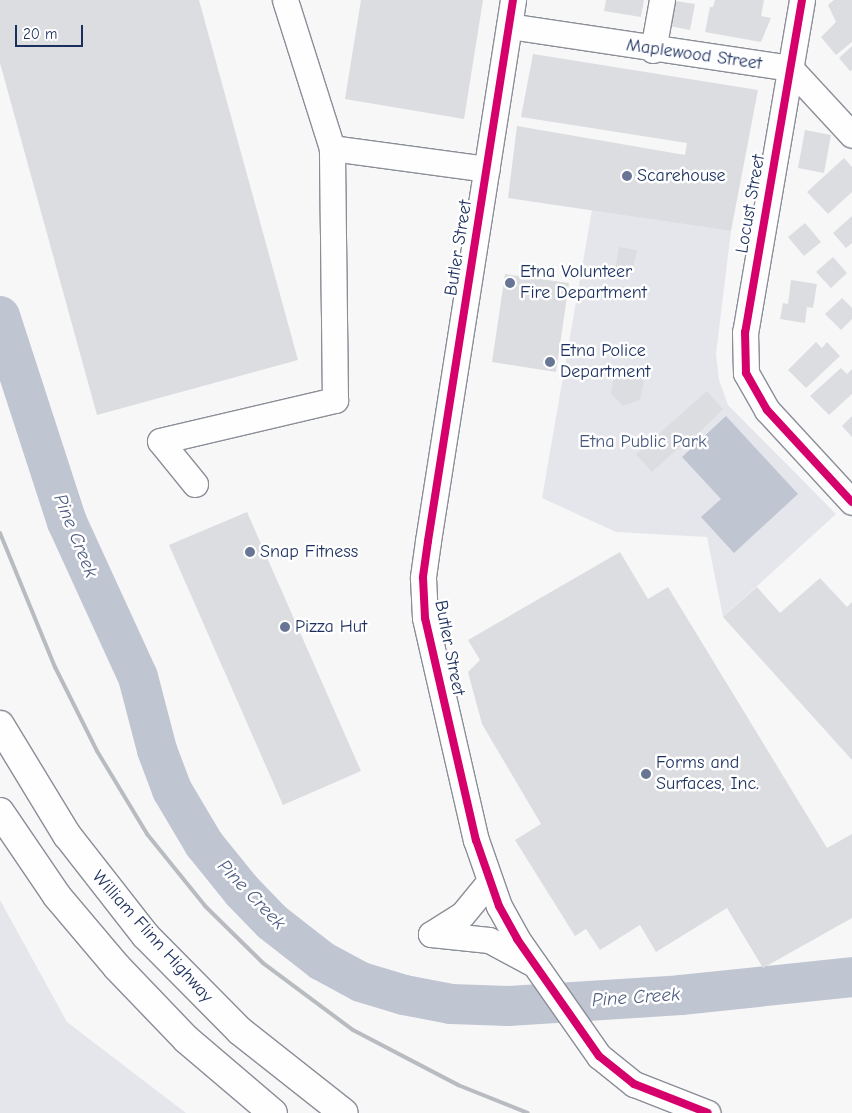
<!DOCTYPE html>
<html>
<head>
<meta charset="utf-8">
<style>
  body { margin:0 }
  #map { position:relative; width:852px; height:1113px; overflow:hidden; background:#f7f7f8; font-family:"Comic Neue",sans-serif }
  div>[style] { position:absolute }
  .green>* { inset:0; background:#e5e6ec }
  .water>* { inset:0; background:#c0c5d2 }
  .river>* { height:40px; margin:-20px; padding:0 20px; transform-origin:20px; border-radius:20px; background:#c0c5d2 }
  .building>* { inset:0; background:#dcdde0 }
  .roads { filter:drop-shadow(1px 0 #8a8e97) drop-shadow(-1px 0 #8a8e97) drop-shadow(0 1px #8a8e97) drop-shadow(0 -1px #8a8e97) }
  .minor>* { height:25px; margin:-12.5px; padding:0 12.5px; transform-origin:12.5px; border-radius:12.5px; background:#fefefe }
  .highway>* { height:28px; margin:-14px; padding:0 14px; transform-origin:14px; border-radius:14px; background:#fefefe }
  .rail>* { height:4px; margin:-2px; padding:0 2px; transform-origin:2px; border-radius:2px; background:#b8bbc0 }
  .cycleway>* { height:8px; margin:-4px; padding:0 4px; transform-origin:4px; border-radius:4px; background:#d6006c }
  .dots>* { width:14px; height:14px; translate:-50% -50%; box-sizing:border-box; border:2px solid #fff; border-radius:50% }
  span { translate:-50% -50%; white-space:nowrap; text-align:center; line-height:1.15; -webkit-text-stroke:5px #fff; paint-order:stroke }
  .street-label { font-size:18px; color:#1b2f5e }
  .poi-label { font-size:18px; color:#1b2f5e }
  .left { translate:0 -50%; text-align:left }
  .park-label { font-size:18px; color:#4a5a7f }
  .water-label { font-size:19px; color:#4d5c81; font-style:italic }
  .scale { position:absolute; left:15px; top:25px; width:68px; height:22px; box-sizing:border-box; border:2px solid #1b2f5e; border-top:0; padding-left:6px; font-size:15px; line-height:18px; white-space:nowrap; color:#1b2f5e; -webkit-text-stroke:4px #fff; paint-order:stroke }
</style>
</head>
<body>
<div id="map">
  <div class="green">
    <i style="clip-path:polygon(592px 210px,731px 231px,716px 354px,719px 380px,728px 405px,836px 514px,723px 617px,707px 537px,616px 532px,542px 498px)"></i>
    <i style="clip-path:polygon(0 900px,67px 1022px,186px 1113px,0 1113px)"></i>
  </div>
  <div class="water">
    <i style="clip-path:polygon(726px 416px,798px 494px,734px 553px,701px 517px,721px 499px,682px 457px)"></i>
  </div>
  <div class="river">
    <i style="left:0;top:316px;width:217px;rotate:72deg"></i>
    <i style="left:67px;top:522px;width:170px;rotate:65.4deg"></i>
    <i style="left:138px;top:677px;width:75px;rotate:75.4deg"></i>
    <i style="left:157px;top:750px;width:43px;rotate:69.4deg"></i>
    <i style="left:172px;top:790px;width:63px;rotate:59.3deg"></i>
    <i style="left:204px;top:844px;width:60px;rotate:51deg"></i>
    <i style="left:242px;top:891px;width:43px;rotate:45.9deg"></i>
    <i style="left:272px;top:922px;width:63px;rotate:38deg"></i>
    <i style="left:322px;top:961px;width:44px;rotate:28.3deg"></i>
    <i style="left:361px;top:982px;width:45px;rotate:16.8deg"></i>
    <i style="left:404px;top:995px;width:48px;rotate:10.8deg"></i>
    <i style="left:451px;top:1004px;width:57px;rotate:2deg"></i>
    <i style="left:508px;top:1006px;width:173px;rotate:-3.6deg"></i>
    <i style="left:681px;top:995px;width:172px;rotate:-6deg"></i>
  </div>
  <div class="building">
    <i style="clip-path:polygon(0 0,199px 0,298px 360px,97px 415px,0 63px)"></i>
    <i style="clip-path:polygon(361px 0,483px 0,464px 119px,345px 99px)"></i>
    <i style="clip-path:polygon(606px 0,644px 0,641px 17px,604px 11px)"></i>
    <i style="clip-path:polygon(669px 0,695px 4px,690px 30px,664px 25px)"></i>
    <i style="clip-path:polygon(715px 0,764px 0,761px 16px,771px 18px,761px 42px,705px 32px,710px 7px,713px 7px)"></i>
    <i style="clip-path:polygon(834px 0,852px 0,852px 42px,836px 55px,821px 37px,836px 22px,828px 5px)"></i>
    <i style="clip-path:polygon(852px 46px,852px 70px,850px 71px,839px 58px)"></i>
    <i style="clip-path:polygon(533px 54px,758px 90px,731px 231px,508px 198px,517px 126px,685px 155px,687px 143px,521px 117px)"></i>
    <i style="clip-path:polygon(805px 130px,831px 135px,824px 173px,798px 168px)"></i>
    <i style="clip-path:polygon(844px 158px,852px 167px,852px 192px,828px 214px,807px 192px)"></i>
    <i style="clip-path:polygon(852px 216px,852px 243px,846px 248px,833px 233px)"></i>
    <i style="clip-path:polygon(805px 223px,821px 242px,804px 256px,788px 237px)"></i>
    <i style="clip-path:polygon(619px 247px,637px 250px,632px 274px,615px 271px)"></i>
    <i style="clip-path:polygon(833px 257px,847px 273px,831px 288px,816px 272px)"></i>
    <i style="clip-path:polygon(505px 274px,569px 283px,556px 372px,492px 362px)"></i>
    <i style="clip-path:polygon(791px 280px,817px 284px,813px 308px,807px 307px,805px 323px,780px 319px,783px 303px,788px 304px)"></i>
    <i style="clip-path:polygon(842px 298px,852px 308px,852px 319px,841px 330px,825px 314px)"></i>
    <i style="clip-path:polygon(816px 342px,822px 348px,827px 342px,840px 356px,806px 388px,788px 370px)"></i>
    <i style="clip-path:polygon(841px 368px,847px 374px,852px 369px,852px 394px,829px 415px,810px 396px)"></i>
    <i style="clip-path:polygon(631px 370px,644px 381px,640px 400px,623px 406px,611px 394px,614px 374px)"></i>
    <i style="clip-path:polygon(707px 391px,723px 409px,684px 448px,682px 445px,652px 472px,636px 454px)"></i>
    <i style="clip-path:polygon(852px 416px,852px 437px,842px 426px)"></i>
    <i style="clip-path:polygon(247px 512px,361px 771px,283px 805px,169px 545px)"></i>
    <i style="clip-path:polygon(620px 552px,648px 599px,668px 587px,827px 848px,852px 834px,852px 918px,763px 968px,727px 908px,656px 952px,640px 925px,600px 950px,586px 929px,575px 936px,515px 840px,541px 824px,482px 724px,468px 672px,480px 660px,468px 640px)"></i>
    <i style="clip-path:polygon(820px 578px,847px 607px,852px 602px,852px 760px,723px 617px,757px 587px,780px 613px)"></i>
  </div>
  <div class="roads">
    <div class="minor">
      <i style="left:285px;top:0;width:155px;rotate:72.4deg"></i>
      <i style="left:332px;top:148px;width:156px;rotate:7.7deg"></i>
      <i style="left:513px;top:0;width:548px;rotate:98.93deg"></i>
      <i style="left:428px;top:541px;width:37px;rotate:98deg"></i>
      <i style="left:423px;top:578px;width:40px;rotate:87.1deg"></i>
      <i style="left:425px;top:618px;width:228px;rotate:77.1deg"></i>
      <i style="left:476px;top:840px;width:70px;rotate:70.8deg"></i>
      <i style="left:499px;top:906px;width:38px;rotate:61deg"></i>
      <i style="left:517px;top:939px;width:143px;rotate:55deg"></i>
      <i style="left:599px;top:1056px;width:45px;rotate:38.7deg"></i>
      <i style="left:634px;top:1084px;width:79px;rotate:21.4deg"></i>
      <i style="left:802px;top:0;width:337px;rotate:99.7deg"></i>
      <i style="left:745px;top:332px;width:41px;rotate:88.6deg"></i>
      <i style="left:746px;top:373px;width:43px;rotate:60.4deg"></i>
      <i style="left:767px;top:410px;width:125px;rotate:47.3deg"></i>
      <i style="left:509px;top:26px;width:284px;rotate:8.5deg"></i>
      <i style="left:790px;top:68px;width:91px;rotate:47.2deg"></i>
      <i style="left:653px;top:50px;width:51px;rotate:-79.8deg"></i>
      <i style="left:195px;top:484px;width:55px;rotate:-129.1deg"></i>
      <i style="left:160px;top:441px;width:180px;rotate:-13.2deg"></i>
      <i style="left:335px;top:400px;width:252px;rotate:-90.7deg"></i>
      <i style="left:431px;top:934px;width:58px;rotate:5.9deg"></i>
      <i style="left:489px;top:940px;width:47px;rotate:28.2deg"></i>
      <i style="left:431px;top:934px;width:36px;rotate:-32deg"></i>
      <i style="left:462px;top:915px;width:43px;rotate:-50.7deg"></i>
    </div>
    <div class="highway">
      <i style="left:0;top:725px;width:129px;rotate:58.7deg"></i>
      <i style="left:67px;top:835px;width:128px;rotate:52deg"></i>
      <i style="left:146px;top:936px;width:134px;rotate:45.3deg"></i>
      <i style="left:240px;top:1031px;width:132px;rotate:38.3deg"></i>
      <i style="left:0;top:812px;width:102px;rotate:55.8deg"></i>
      <i style="left:57px;top:896px;width:93px;rotate:49.8deg"></i>
      <i style="left:117px;top:967px;width:100px;rotate:46.2deg"></i>
      <i style="left:186px;top:1039px;width:114px;rotate:40.4deg"></i>
    </div>
  </div>
  <div class="rail">
    <i style="left:0;top:533px;width:145px;rotate:67.7deg"></i>
    <i style="left:55px;top:667px;width:94px;rotate:63.4deg"></i>
    <i style="left:97px;top:751px;width:97px;rotate:58.9deg"></i>
    <i style="left:147px;top:834px;width:92px;rotate:51.1deg"></i>
    <i style="left:205px;top:906px;width:81px;rotate:44.5deg"></i>
    <i style="left:263px;top:963px;width:112px;rotate:36.7deg"></i>
    <i style="left:353px;top:1030px;width:119px;rotate:27.6deg"></i>
    <i style="left:458px;top:1085px;width:75px;rotate:21.8deg"></i>
  </div>
  <div class="cycleway">
    <i style="left:513px;top:0;width:548px;rotate:98.93deg"></i>
    <i style="left:428px;top:541px;width:37px;rotate:98deg"></i>
    <i style="left:423px;top:578px;width:40px;rotate:87.1deg"></i>
    <i style="left:425px;top:618px;width:228px;rotate:77.1deg"></i>
    <i style="left:476px;top:840px;width:70px;rotate:70.8deg"></i>
    <i style="left:499px;top:906px;width:38px;rotate:61deg"></i>
    <i style="left:517px;top:939px;width:143px;rotate:55deg"></i>
    <i style="left:599px;top:1056px;width:45px;rotate:38.7deg"></i>
    <i style="left:634px;top:1084px;width:79px;rotate:21.4deg"></i>
    <i style="left:802px;top:0;width:337px;rotate:99.7deg"></i>
    <i style="left:745px;top:332px;width:41px;rotate:88.6deg"></i>
    <i style="left:746px;top:373px;width:43px;rotate:60.4deg"></i>
    <i style="left:767px;top:410px;width:125px;rotate:47.3deg"></i>
  </div>
  <div class="dots">
    <i style="left:627px;top:176px;background:#687594"></i>
    <i style="left:510px;top:283px;background:#687594"></i>
    <i style="left:550px;top:362px;background:#687594"></i>
    <i style="left:250px;top:552px;background:#687594"></i>
    <i style="left:285px;top:627px;background:#687594"></i>
    <i style="left:646px;top:774px;background:#687594"></i>
  </div>
  <div class="street-label">
    <span style="left:694px;top:55px;rotate:8deg">Maplewood Street</span>
    <span style="left:751px;top:204px;rotate:-80deg">Locust Street</span>
    <span style="left:459px;top:248px;rotate:-81deg">Butler Street</span>
    <span style="left:449px;top:648px;rotate:79deg">Butler Street</span>
    <span style="left:152px;top:937px;rotate:48deg">William Flinn Highway</span>
  </div>
  <div class="poi-label">
    <span class="left" style="left:637px;top:176px">Scarehouse</span>
    <span class="left" style="left:520px;top:283px">Etna Volunteer<br>Fire Department</span>
    <span class="left" style="left:560px;top:362px">Etna Police<br>Department</span>
    <span class="left" style="left:260px;top:552px">Snap Fitness</span>
    <span class="left" style="left:295px;top:627px">Pizza Hut</span>
    <span class="left" style="left:656px;top:774px">Forms and<br>Surfaces, Inc.</span>
  </div>
  <div class="park-label">
    <span style="left:643px;top:442px">Etna Public Park</span>
  </div>
  <div class="water-label">
    <span style="left:75px;top:536px;rotate:68deg">Pine Creek</span>
    <span style="left:251px;top:895px;rotate:46deg">Pine Creek</span>
    <span style="left:636px;top:998px;rotate:-4deg">Pine Creek</span>
  </div>
  <div class="scale">20 m</div>
</div>
</body>
</html>
